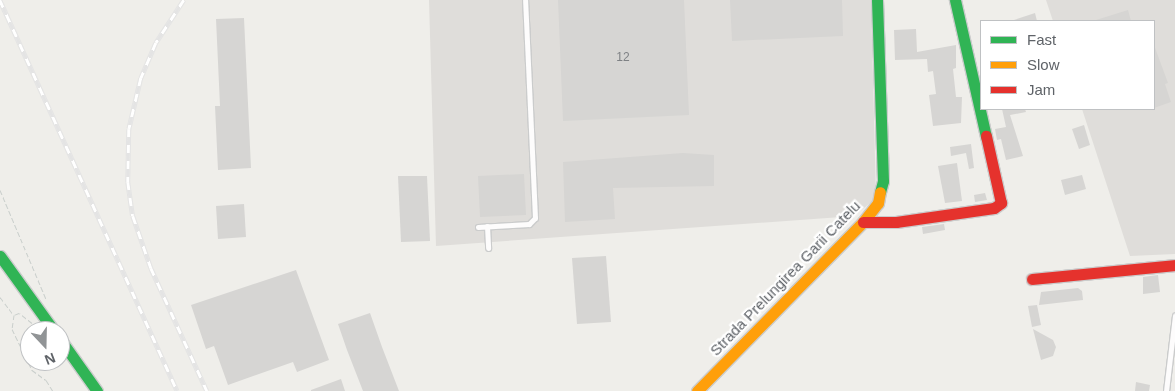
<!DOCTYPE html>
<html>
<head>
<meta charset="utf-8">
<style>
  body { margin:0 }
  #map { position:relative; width:1175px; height:391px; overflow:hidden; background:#efeeea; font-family:Arial,sans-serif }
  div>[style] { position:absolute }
  .industrial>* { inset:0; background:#dfddda }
  .building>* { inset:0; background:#d6d5d3 }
  .path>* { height:1px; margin-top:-0.5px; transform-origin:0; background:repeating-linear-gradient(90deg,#cacfcc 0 5px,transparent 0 7.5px) }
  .roads { filter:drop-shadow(1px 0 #cbcccc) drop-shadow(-1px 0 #cbcccc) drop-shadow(0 1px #cbcccc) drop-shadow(0 -1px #cbcccc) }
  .lane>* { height:5px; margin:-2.5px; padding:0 2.5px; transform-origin:2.5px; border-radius:2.5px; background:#fdfcfc }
  .fast>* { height:11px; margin:-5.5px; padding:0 5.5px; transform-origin:5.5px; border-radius:5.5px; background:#30b455 }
  .slow>* { height:11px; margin:-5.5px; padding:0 5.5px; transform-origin:5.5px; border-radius:5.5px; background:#ff9f0a }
  .jam>* { height:11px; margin:-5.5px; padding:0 5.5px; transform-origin:5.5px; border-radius:5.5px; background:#e5322d }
  .rail>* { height:4.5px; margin-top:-2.25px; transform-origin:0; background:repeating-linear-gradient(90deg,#fff 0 8px,#e4e4e4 0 16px); box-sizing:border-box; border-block:1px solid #e4e4e4 }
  span { translate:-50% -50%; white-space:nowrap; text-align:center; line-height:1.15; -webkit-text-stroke:4.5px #fff; paint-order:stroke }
  .number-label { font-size:12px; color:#7e8184 }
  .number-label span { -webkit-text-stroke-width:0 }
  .street-label { font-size:15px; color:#5f6368 }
  .legend { position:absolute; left:980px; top:20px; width:175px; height:90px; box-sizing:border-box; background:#fff; border:1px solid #bfc1c3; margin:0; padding:6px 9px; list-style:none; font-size:15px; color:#5f6368 }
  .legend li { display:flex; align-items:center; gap:10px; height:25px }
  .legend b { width:25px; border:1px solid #bfc1c3 }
  .north { position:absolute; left:20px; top:321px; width:50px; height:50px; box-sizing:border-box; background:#fff; border:1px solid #bfc1c3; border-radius:50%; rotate:159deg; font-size:14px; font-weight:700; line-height:20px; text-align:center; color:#5f6368 }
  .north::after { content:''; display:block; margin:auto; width:18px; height:22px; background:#919496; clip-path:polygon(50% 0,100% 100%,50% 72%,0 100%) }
</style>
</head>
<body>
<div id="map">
  <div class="industrial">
    <i style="clip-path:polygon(429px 0,871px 0,876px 198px,855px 216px,436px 246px)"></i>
    <i style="clip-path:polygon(1046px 0,1175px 0,1175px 254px,1130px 256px,1082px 109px,1154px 109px,1154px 21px,1053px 21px)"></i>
  </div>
  <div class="building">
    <i style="clip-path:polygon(558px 0,684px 0,689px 115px,563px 121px)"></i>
    <i style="clip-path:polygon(730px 0,842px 0,843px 36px,732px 41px)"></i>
    <i style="clip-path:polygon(1128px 10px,1131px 21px,1096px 21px,1096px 20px)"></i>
    <i style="clip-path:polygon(1035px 13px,1037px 21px,1014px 21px,1014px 20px)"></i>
    <i style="clip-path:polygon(244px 18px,251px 168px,218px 170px,215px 106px,220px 106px,216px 19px)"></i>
    <i style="clip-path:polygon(916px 29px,917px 52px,956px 45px,956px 68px,953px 69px,956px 97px,962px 97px,961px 123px,933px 126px,929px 95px,936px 94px,933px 71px,928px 72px,927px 59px,895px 60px,894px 30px)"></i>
    <i style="clip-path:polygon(1154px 45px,1168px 83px,1165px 84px,1171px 102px,1154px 108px)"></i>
    <i style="clip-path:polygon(1002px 109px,1025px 109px,1026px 112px,1010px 115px,1023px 156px,1006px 160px,1001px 139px,997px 140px,995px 129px,1006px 127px)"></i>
    <i style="clip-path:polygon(1084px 125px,1090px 145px,1079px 149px,1072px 129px)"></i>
    <i style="clip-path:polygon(971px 144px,974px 168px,969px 169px,966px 153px,951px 156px,950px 147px)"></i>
    <i style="clip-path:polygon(683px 153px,714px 155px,714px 186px,613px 188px,615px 219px,565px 222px,563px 162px)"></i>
    <i style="clip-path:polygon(957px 163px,962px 201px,945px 203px,938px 166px)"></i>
    <i style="clip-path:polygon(524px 174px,526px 215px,480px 217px,478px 176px)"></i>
    <i style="clip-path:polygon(1082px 175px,1086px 189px,1065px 195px,1061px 180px)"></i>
    <i style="clip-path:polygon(398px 176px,427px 176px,430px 241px,401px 242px)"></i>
    <i style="clip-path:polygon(985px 193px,987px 200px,975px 202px,974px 195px)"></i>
    <i style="clip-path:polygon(244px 204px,246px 237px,218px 239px,216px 206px)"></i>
    <i style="clip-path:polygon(944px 224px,945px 230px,923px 234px,922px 227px)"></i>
    <i style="clip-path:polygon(606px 256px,611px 322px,577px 324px,572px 258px)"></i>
    <i style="clip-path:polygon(296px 270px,329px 360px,297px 372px,293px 362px,228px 385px,214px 346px,206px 349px,191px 305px)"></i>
    <i style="clip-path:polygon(1158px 275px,1160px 292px,1143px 294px,1143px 277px)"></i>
    <i style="clip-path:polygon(1078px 288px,1082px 291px,1083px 300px,1039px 305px,1041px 292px)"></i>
    <i style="clip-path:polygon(1037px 305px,1041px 325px,1032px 327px,1028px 306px)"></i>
    <i style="clip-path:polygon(370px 313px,382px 347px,399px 391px,363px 391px,347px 350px,338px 324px)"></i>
    <i style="clip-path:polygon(1033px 329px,1053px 340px,1056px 347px,1053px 356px,1041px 360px)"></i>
    <i style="clip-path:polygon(341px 379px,345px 391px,311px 391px,311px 390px)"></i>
    <i style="clip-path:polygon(1136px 382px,1150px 385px,1149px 391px,1135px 391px)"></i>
  </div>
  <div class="path">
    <i style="left:0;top:190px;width:118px;rotate:67.1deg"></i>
    <i style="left:0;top:297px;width:21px;rotate:53deg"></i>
    <i style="left:32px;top:323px;width:16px;rotate:-142deg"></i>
    <i style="left:19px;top:313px;width:5px;rotate:158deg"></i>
    <i style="left:14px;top:315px;width:14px;rotate:98deg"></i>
    <i style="left:12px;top:329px;width:46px;rotate:64deg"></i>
    <i style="left:32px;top:370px;width:17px;rotate:36deg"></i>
    <i style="left:46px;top:380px;width:13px;rotate:58deg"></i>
  </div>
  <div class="roads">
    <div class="lane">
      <i style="left:487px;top:226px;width:22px;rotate:87deg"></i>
      <i style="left:478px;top:227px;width:51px;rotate:-3.4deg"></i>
      <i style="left:529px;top:224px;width:8px;rotate:-45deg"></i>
      <i style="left:535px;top:218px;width:218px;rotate:-92.6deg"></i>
      <i style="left:1166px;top:391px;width:76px;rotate:-83.2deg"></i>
    </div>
    <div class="fast">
      <i style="left:877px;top:0;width:181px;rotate:88.1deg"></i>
      <i style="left:883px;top:181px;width:11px;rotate:105deg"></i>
      <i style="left:955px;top:0;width:139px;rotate:77.2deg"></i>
      <i style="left:0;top:256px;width:92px;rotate:54.2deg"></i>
      <i style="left:60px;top:339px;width:64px;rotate:54.6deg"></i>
    </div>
    <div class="slow">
      <i style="left:697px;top:391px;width:237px;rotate:-45.5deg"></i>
      <i style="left:863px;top:222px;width:24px;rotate:-52deg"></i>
      <i style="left:878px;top:203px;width:11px;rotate:-80deg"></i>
    </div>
    <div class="jam">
      <i style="left:863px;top:222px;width:33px"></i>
      <i style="left:896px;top:222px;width:99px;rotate:-8.1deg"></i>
      <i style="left:994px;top:208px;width:9px;rotate:-36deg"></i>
      <i style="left:1001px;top:203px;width:69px;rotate:-102.6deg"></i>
      <i style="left:1032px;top:279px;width:144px;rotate:-5.6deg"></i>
    </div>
  </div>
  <div class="rail">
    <i style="left:0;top:0;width:429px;rotate:65.6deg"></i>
    <i style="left:184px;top:0;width:51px;rotate:123.1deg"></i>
    <i style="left:156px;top:43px;width:38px;rotate:113deg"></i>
    <i style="left:141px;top:78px;width:52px;rotate:103.2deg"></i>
    <i style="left:129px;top:129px;width:53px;rotate:91.1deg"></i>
    <i style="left:128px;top:182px;width:34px;rotate:82deg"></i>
    <i style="left:133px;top:216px;width:55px;rotate:70.9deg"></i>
    <i style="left:151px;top:268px;width:135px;rotate:65.5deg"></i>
  </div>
  <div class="number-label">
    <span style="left:623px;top:58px">12</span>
  </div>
  <div class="street-label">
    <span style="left:785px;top:278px;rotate:-46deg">Strada Prelungirea Garii Catelu</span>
  </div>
  <ul class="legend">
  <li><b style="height:6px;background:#30b455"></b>Fast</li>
  <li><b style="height:6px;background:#ff9f0a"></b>Slow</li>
  <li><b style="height:6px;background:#e5322d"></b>Jam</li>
  </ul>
  <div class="north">N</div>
</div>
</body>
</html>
